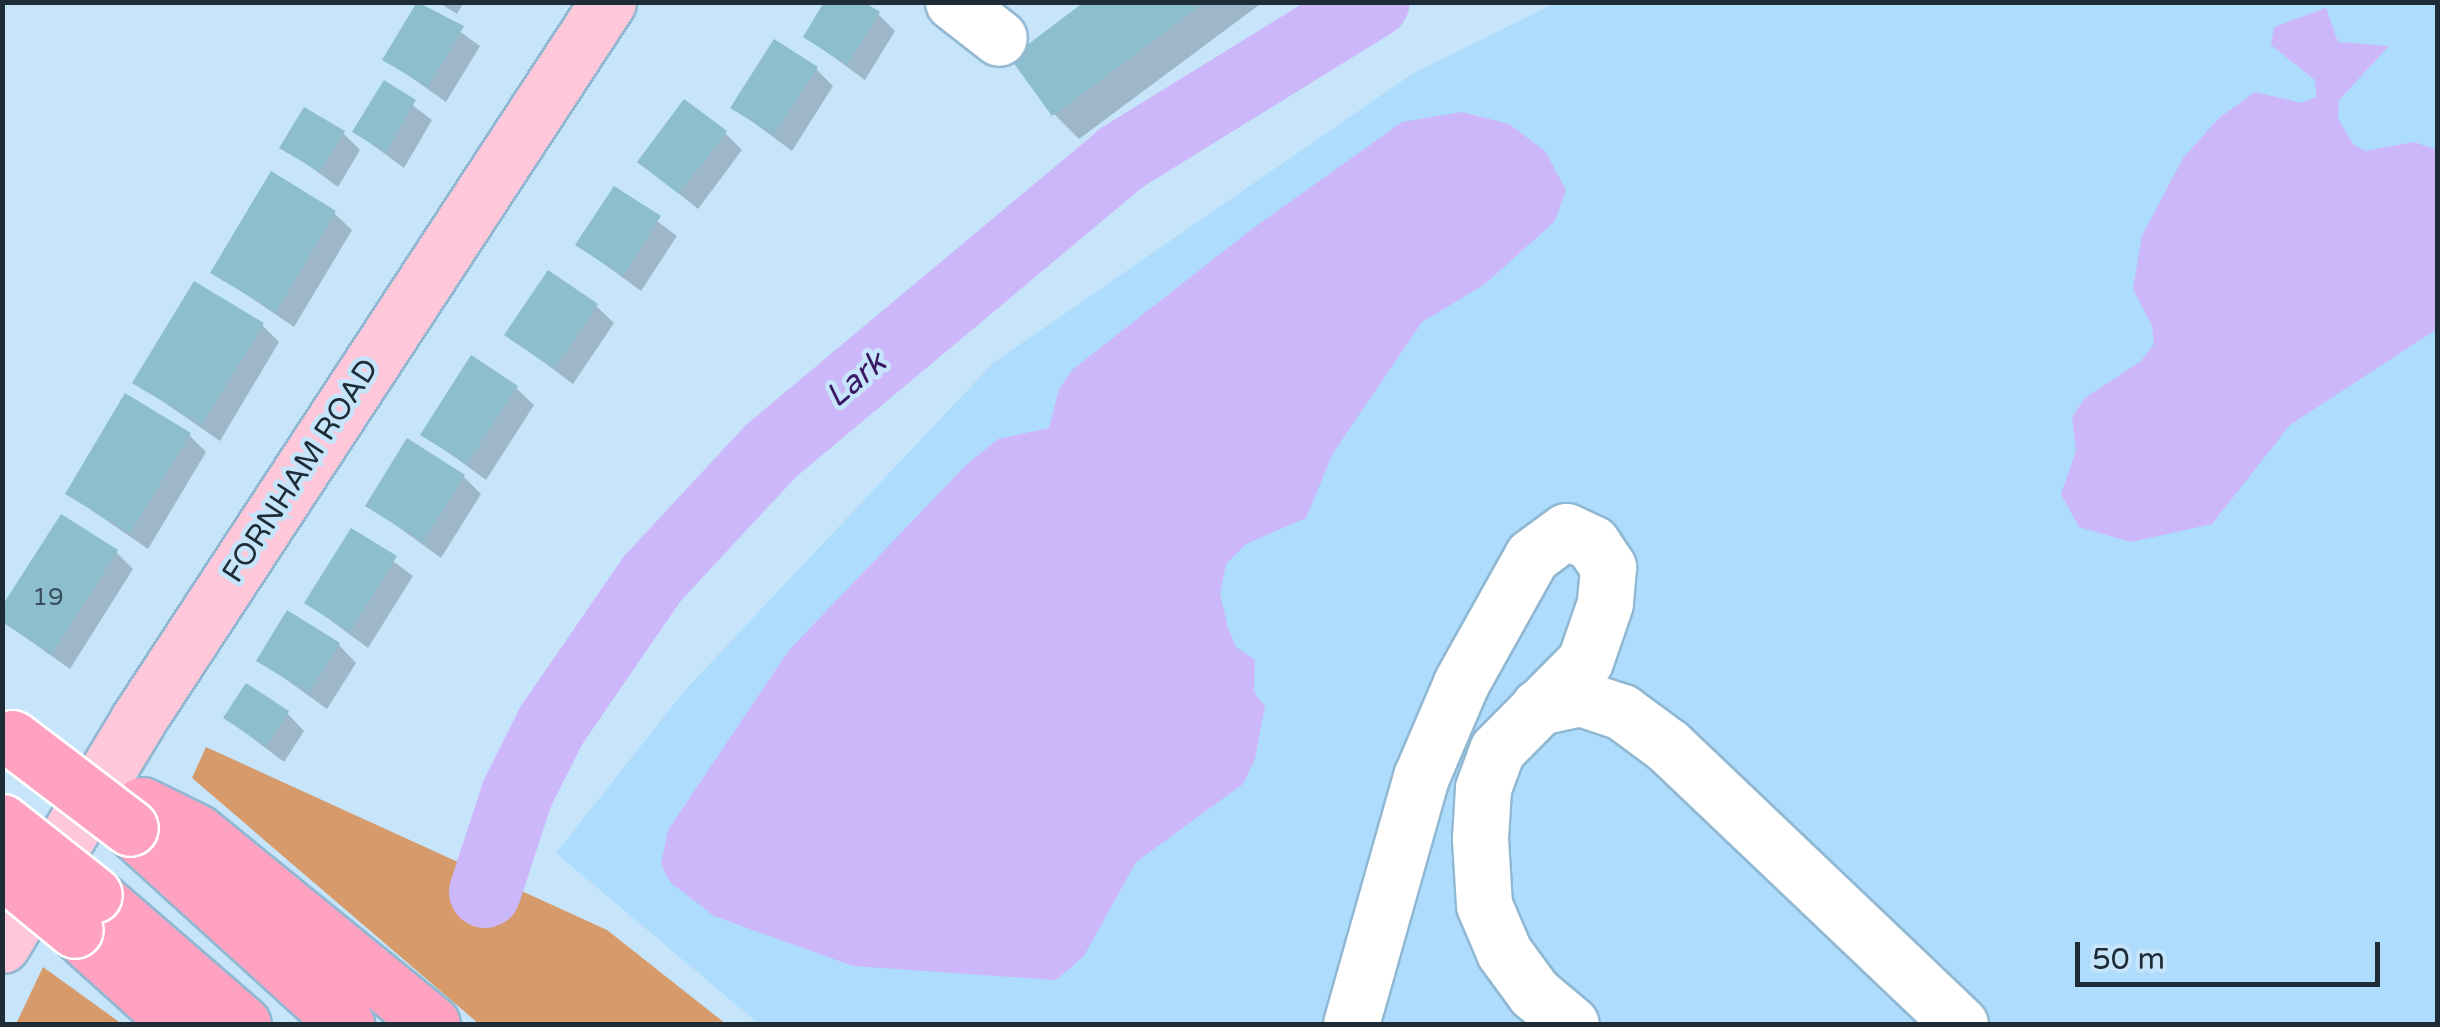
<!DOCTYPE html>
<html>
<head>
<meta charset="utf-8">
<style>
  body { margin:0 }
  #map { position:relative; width:2440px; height:1027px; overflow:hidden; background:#c6e5fb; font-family:"Varela Round",sans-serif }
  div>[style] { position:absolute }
  .built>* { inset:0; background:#aedcfd }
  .forest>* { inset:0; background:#d69a6b }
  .water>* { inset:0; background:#ccb7fa }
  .shadow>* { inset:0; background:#0003 }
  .river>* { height:72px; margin:-36px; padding:0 36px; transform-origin:36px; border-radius:36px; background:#ccb7fa }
  .building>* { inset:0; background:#8dbecd }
  .roads { filter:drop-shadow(2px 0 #91b8d2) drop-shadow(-2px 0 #91b8d2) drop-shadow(0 2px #91b8d2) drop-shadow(0 -2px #91b8d2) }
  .minor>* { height:55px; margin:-27.5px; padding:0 27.5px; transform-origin:27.5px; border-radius:27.5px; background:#fff }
  .major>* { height:55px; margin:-27.5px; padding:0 27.5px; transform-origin:27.5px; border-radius:27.5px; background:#ffc7da }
  .highway>* { height:55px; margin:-27.5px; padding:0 27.5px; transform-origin:27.5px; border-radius:27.5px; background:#ffa2c1 }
  .bridges { filter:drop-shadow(2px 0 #fff) drop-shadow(-2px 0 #fff) drop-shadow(0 2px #fff) drop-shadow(0 -2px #fff) }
  .highway-bridge>* { height:55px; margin:-27.5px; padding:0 27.5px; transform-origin:27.5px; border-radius:27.5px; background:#ffa2c1 }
  span { translate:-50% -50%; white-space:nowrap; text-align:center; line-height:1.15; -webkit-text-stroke:9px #c6e5fb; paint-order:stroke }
  .number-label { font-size:25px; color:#39505c }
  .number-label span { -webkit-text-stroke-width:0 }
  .street-label { font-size:30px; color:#1d2c37 }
  .water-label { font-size:32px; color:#3a1864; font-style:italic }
  .frame { position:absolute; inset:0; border:5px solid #1d2c37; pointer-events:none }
  .scale { position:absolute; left:2075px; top:942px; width:305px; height:45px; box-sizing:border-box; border:5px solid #1d2c37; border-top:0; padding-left:12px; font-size:30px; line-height:35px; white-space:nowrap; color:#1d2c37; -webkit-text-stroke:8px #c6e5fb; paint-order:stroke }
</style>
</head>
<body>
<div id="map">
  <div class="built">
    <i style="clip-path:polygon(1556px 3px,2437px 3px,2437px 1024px,759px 1024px,556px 853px,686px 689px,993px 363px,1412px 74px)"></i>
  </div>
  <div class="forest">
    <i style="clip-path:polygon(206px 747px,607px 930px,726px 1024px,479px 1024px,192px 778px)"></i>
    <i style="clip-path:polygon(43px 967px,122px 1024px,16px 1024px)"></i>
  </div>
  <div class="water">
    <i style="clip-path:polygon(2326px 8px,2338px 42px,2389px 46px,2339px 100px,2338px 118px,2353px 144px,2365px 151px,2414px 142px,2437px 150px,2437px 329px,2290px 425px,2212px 524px,2131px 542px,2079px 527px,2061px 494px,2076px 451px,2072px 417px,2085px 398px,2141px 361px,2154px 344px,2152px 326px,2133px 289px,2142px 236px,2183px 158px,2219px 118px,2255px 92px,2302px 103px,2316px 97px,2315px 80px,2271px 45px,2274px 27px)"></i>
    <i style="clip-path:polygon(1462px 112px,1509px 124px,1545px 151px,1566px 190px,1555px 221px,1485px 284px,1422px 322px,1333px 453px,1306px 518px,1246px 544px,1226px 564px,1220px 594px,1228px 628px,1236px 647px,1255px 660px,1254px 692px,1265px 706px,1255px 759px,1243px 784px,1136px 862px,1084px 956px,1056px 980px,853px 966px,714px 916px,670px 882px,661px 864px,668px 830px,789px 650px,965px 466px,998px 439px,1049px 428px,1059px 389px,1072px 370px,1252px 229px,1402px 122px)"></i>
  </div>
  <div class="shadow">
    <i style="clip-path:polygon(438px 2px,464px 2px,457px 14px)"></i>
    <i style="clip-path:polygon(1088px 2px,1263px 2px,1079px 139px,1054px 114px)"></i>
    <i style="clip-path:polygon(420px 3px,480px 46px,446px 102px,385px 59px)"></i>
    <i style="clip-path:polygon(878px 14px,895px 31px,865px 80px,806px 37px)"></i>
    <i style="clip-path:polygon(816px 69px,833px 86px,792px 151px,734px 108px)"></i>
    <i style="clip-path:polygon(384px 84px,432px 120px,404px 168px,355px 132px)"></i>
    <i style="clip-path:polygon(343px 133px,360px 150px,338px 187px,283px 147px)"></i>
    <i style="clip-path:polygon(725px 133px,742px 150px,698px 209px,640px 162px)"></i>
    <i style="clip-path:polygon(614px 189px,677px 236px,641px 291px,578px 245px)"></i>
    <i style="clip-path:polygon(334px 213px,352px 230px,294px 327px,213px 272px)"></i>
    <i style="clip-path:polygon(596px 306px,614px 323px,573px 384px,507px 335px)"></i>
    <i style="clip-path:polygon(262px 325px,279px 342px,220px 441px,136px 383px)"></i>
    <i style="clip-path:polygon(516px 388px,534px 405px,486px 480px,423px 434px)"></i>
    <i style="clip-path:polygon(189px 435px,206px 452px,148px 549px,68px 494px)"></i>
    <i style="clip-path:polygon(464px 477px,481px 494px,441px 558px,368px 505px)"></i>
    <i style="clip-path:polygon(352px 531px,413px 576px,368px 648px,307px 603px)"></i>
    <i style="clip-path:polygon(116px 552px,133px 569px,70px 669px,2px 621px)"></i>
    <i style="clip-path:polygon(339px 645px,356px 663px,327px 709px,259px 660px)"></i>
    <i style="clip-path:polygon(287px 713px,304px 731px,284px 762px,226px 718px)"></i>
  </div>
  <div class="river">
    <i style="left:485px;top:892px;width:103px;rotate:-71.9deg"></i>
    <i style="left:517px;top:794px;width:76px;rotate:-63.4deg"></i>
    <i style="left:551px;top:726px;width:178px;rotate:-55.5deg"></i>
    <i style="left:652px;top:579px;width:175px;rotate:-47.1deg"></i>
    <i style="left:771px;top:451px;width:456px;rotate:-39.9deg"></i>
    <i style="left:1121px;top:158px;width:297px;rotate:-31.7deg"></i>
  </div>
  <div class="building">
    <i style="clip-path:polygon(417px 2px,464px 26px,428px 87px,382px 60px)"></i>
    <i style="clip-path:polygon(824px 2px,864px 2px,880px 12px,847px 65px,803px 37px)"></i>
    <i style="clip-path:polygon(1084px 2px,1205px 2px,1052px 116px,1010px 58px)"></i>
    <i style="clip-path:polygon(774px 39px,818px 67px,774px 135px,730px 108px)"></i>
    <i style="clip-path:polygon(384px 80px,416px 100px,386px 152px,352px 132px)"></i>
    <i style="clip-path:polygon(684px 99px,727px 131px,679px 194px,637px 162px)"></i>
    <i style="clip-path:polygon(304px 107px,345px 131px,320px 172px,279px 148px)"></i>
    <i style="clip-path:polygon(271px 171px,336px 211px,276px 312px,210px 273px)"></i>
    <i style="clip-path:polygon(614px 186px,661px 216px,623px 276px,575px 245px)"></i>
    <i style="clip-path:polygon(548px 270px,598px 304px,554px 369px,504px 335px)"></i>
    <i style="clip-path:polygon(194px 281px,264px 323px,202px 425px,132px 383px)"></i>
    <i style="clip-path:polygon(471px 355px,518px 386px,467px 464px,420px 435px)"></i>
    <i style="clip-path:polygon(125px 393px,191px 433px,130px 533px,65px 494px)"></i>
    <i style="clip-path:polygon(407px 438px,465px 475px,423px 542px,365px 506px)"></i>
    <i style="clip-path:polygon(61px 514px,118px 550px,52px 654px,2px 622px,2px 606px)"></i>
    <i style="clip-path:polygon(351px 528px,397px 556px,350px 632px,304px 603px)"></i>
    <i style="clip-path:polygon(287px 610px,340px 643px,309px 693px,256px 661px)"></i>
    <i style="clip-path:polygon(246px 683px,289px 711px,266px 746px,223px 718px)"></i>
  </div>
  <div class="roads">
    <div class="minor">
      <i style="left:953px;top:2px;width:58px;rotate:38deg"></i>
      <i style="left:1538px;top:707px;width:43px;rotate:-12.1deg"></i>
      <i style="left:1580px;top:698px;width:44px;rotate:18.4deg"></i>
      <i style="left:1622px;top:712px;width:57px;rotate:36.5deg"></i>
      <i style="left:1668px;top:746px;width:403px;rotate:43.6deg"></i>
      <i style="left:1351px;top:1024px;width:257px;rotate:-74.2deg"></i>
      <i style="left:1421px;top:777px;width:102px;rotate:-66.9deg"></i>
      <i style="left:1461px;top:683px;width:145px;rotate:-60.8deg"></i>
      <i style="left:1532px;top:556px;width:42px;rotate:-36.3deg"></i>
      <i style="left:1566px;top:531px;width:29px;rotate:25deg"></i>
      <i style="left:1592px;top:543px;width:29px;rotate:56deg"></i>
      <i style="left:1608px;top:567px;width:36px;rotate:95deg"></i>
      <i style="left:1605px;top:603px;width:61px;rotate:109deg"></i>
      <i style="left:1585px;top:661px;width:125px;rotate:134.7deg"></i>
      <i style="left:1497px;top:750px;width:40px;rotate:110.2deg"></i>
      <i style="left:1483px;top:788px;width:51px;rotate:93.4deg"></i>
      <i style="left:1480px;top:839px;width:66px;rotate:86.5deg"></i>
      <i style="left:1484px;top:905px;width:51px;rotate:66.9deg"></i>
      <i style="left:1504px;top:952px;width:51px;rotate:53.8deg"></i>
      <i style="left:1534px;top:993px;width:48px;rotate:40deg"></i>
    </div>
    <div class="major">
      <i style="left:2px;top:945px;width:263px;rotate:-58.8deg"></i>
      <i style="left:138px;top:720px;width:858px;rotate:-56.79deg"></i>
    </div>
    <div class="highway">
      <i style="left:142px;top:805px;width:61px;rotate:26.1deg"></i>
      <i style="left:197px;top:832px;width:303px;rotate:39.2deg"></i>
      <i style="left:130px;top:828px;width:292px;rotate:42.2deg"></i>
      <i style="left:94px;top:895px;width:197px;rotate:40.9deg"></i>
      <i style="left:75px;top:930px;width:140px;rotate:42.1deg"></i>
    </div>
  </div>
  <div class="bridges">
    <div class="highway-bridge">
      <i style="left:12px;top:738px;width:148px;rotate:37.3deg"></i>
      <i style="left:2px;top:822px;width:117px;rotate:38.4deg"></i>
      <i style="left:2px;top:870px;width:94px;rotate:39.4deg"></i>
    </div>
  </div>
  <div class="number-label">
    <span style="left:48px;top:597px">19</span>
  </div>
  <div class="street-label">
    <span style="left:301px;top:471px;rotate:-57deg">FORNHAM ROAD</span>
  </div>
  <div class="water-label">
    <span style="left:856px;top:380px;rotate:-40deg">Lark</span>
  </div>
  <div class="frame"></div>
  <div class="scale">50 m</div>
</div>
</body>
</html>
